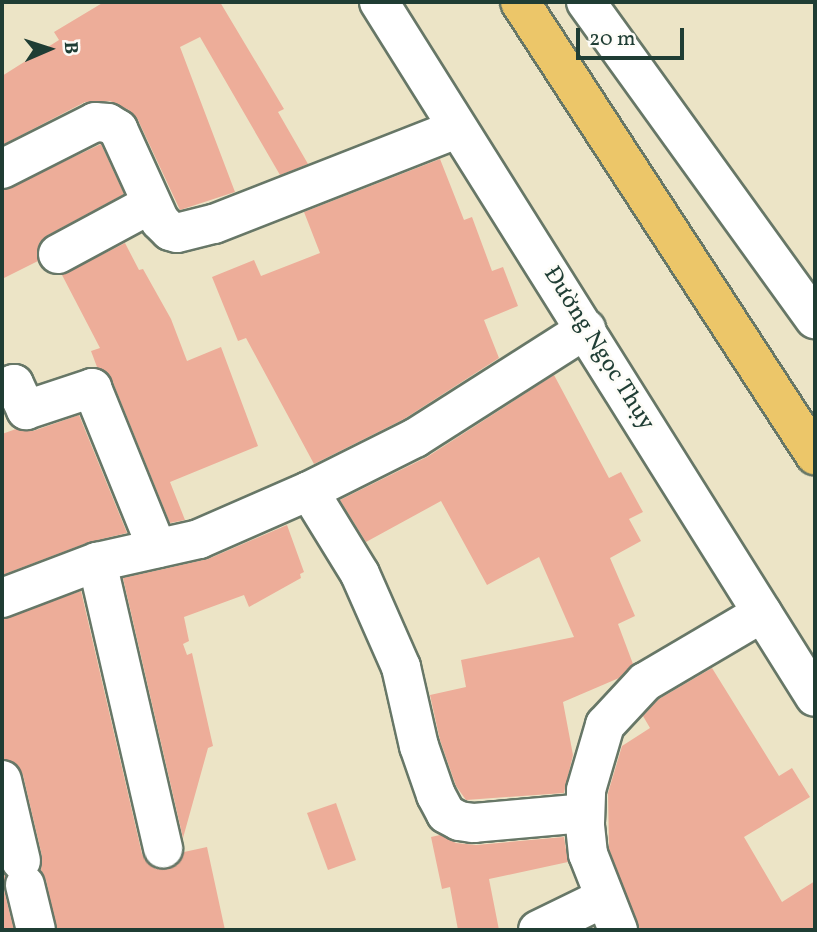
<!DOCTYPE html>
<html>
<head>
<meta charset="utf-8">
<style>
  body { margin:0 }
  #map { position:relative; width:817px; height:932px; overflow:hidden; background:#ece4c6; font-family:Vollkorn,serif }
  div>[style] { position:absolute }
  .building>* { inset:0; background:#edad99 }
  .roads { filter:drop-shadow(2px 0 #677767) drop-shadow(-2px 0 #677767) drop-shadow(0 2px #677767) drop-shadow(0 -2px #677767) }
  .minor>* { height:38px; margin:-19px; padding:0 19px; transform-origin:19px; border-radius:19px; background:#fff }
  .major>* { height:38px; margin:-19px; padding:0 19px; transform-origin:19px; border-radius:19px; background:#ecc669 }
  span { translate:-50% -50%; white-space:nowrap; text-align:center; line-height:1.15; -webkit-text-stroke:5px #fdfcf7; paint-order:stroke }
  .street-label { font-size:24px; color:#1f3d34 }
  .frame { position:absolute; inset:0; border:4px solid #1f3d34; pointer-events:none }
  .north { position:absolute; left:14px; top:14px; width:70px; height:70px; -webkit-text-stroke:5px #fdfcf7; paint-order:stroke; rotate:87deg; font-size:19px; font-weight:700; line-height:28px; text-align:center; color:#1f3d34 }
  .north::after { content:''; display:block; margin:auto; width:24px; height:32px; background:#1f3d34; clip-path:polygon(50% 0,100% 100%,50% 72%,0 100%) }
  .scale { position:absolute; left:576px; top:28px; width:108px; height:32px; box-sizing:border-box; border:4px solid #1f3d34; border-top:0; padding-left:9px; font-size:21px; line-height:24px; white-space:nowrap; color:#1f3d34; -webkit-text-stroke:5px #fdfcf7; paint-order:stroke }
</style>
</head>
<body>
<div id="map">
  <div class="building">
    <i style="clip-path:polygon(104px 2px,220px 2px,284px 109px,278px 112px,308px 164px,280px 175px,200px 37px,180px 47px,235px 192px,180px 210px,138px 120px,129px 110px,110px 101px,85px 102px,2px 145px,2px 76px,59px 40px,54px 32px)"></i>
    <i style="clip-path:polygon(101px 144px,124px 194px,48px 235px,39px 243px,38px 261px,2px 279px,2px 191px)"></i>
    <i style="clip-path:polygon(440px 159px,464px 220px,472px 217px,492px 271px,503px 267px,518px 306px,484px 320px,499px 358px,404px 419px,314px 464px,246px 338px,238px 341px,212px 277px,254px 260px,261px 276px,320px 253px,304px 212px)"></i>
    <i style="clip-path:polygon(125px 243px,139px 270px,143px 269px,171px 319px,187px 361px,221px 347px,258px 446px,170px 482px,185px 520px,170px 523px,112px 380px,97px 367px,91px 351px,100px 348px,62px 275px)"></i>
    <i style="clip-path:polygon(554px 375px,609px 478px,621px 472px,643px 512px,629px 519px,641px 541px,610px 558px,635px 616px,618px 624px,633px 664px,619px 678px,563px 702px,573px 755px,564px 793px,466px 800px,456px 786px,440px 740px,430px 695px,466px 687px,461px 660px,574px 637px,539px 557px,487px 585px,441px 501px,366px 542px,340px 500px,427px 457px)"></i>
    <i style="clip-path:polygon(79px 415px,127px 533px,89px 542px,2px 575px,2px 434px,16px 429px,33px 431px)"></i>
    <i style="clip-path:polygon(287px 525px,304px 572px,300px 574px,301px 578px,249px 607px,244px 595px,184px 617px,189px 641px,183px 644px,187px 655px,192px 653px,213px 746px,208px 748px,183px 838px,123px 578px,208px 559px)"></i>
    <i style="clip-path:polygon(81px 591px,142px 854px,147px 862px,156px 869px,167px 869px,178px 863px,184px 852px,207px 847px,225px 930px,57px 930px,46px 880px,41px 870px,42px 856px,23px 775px,17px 765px,2px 759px,2px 619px)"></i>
    <i style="clip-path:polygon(712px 668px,779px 776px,792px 768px,810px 797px,744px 837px,782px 902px,815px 881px,815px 930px,639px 930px,609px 849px,608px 793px,622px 746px,650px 728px,643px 716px,659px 699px)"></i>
    <i style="clip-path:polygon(336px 803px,356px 860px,328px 870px,307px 813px)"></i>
    <i style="clip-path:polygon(440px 835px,456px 843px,476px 845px,564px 837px,568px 862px,489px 879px,499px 930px,458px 930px,450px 887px,442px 889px,431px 837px)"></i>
    <i style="clip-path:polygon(2px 870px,5px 876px,4px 890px,14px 930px,2px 930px)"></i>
  </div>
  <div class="roads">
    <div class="minor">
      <i style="left:379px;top:2px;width:820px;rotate:57.9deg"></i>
      <i style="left:586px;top:2px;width:391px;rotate:54.2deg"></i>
      <i style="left:2px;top:169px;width:104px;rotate:-26.8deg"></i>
      <i style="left:95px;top:122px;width:13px;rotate:4deg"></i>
      <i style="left:108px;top:123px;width:12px;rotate:31deg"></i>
      <i style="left:118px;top:129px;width:101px;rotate:65.5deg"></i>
      <i style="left:160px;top:221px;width:14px;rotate:45deg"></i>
      <i style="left:170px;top:231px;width:7px;rotate:16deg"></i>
      <i style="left:177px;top:233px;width:38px;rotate:-14deg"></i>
      <i style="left:214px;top:224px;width:261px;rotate:-21.4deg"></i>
      <i style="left:58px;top:254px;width:106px;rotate:-28.3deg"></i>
      <i style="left:2px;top:389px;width:13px;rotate:-23deg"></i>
      <i style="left:14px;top:384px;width:29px;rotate:65deg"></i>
      <i style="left:26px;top:410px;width:70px;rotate:-18.4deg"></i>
      <i style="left:92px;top:388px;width:173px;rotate:67.9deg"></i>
      <i style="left:309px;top:491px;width:97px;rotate:58.4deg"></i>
      <i style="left:360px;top:574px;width:102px;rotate:66.2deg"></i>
      <i style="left:401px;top:667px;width:81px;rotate:77.2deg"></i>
      <i style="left:419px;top:746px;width:52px;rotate:70.9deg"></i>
      <i style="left:436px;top:795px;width:21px;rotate:62deg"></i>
      <i style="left:446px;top:814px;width:15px;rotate:28deg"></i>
      <i style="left:459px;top:821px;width:15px;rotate:8deg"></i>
      <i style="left:474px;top:823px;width:111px;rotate:-5.1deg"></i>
      <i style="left:97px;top:562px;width:294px;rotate:77deg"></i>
      <i style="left:2px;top:598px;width:102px;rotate:-20.8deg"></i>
      <i style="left:97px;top:562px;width:105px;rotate:-12.7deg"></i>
      <i style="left:199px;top:539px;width:120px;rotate:-23.6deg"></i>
      <i style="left:309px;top:491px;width:119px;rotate:-26.6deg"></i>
      <i style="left:415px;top:438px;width:203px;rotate:-32.5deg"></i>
      <i style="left:2px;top:780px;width:83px;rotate:76.8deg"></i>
      <i style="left:25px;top:885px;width:46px;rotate:76.3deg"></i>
      <i style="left:538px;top:930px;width:73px;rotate:-25.9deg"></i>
      <i style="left:618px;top:930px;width:82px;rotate:-111.5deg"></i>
      <i style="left:588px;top:854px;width:31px;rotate:-96deg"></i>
      <i style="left:585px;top:823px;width:33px;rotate:-88deg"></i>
      <i style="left:586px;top:790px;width:68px;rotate:-73.7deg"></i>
      <i style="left:605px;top:725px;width:59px;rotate:-47.1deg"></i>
      <i style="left:645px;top:682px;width:136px;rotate:-30.5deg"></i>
    </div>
    <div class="major">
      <i style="left:520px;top:2px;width:541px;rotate:56.93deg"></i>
    </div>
  </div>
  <div class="street-label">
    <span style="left:598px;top:349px;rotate:58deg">Đường Ngọc Thụy</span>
  </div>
  <div class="frame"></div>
  <div class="north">B</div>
  <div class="scale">20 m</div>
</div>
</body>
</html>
